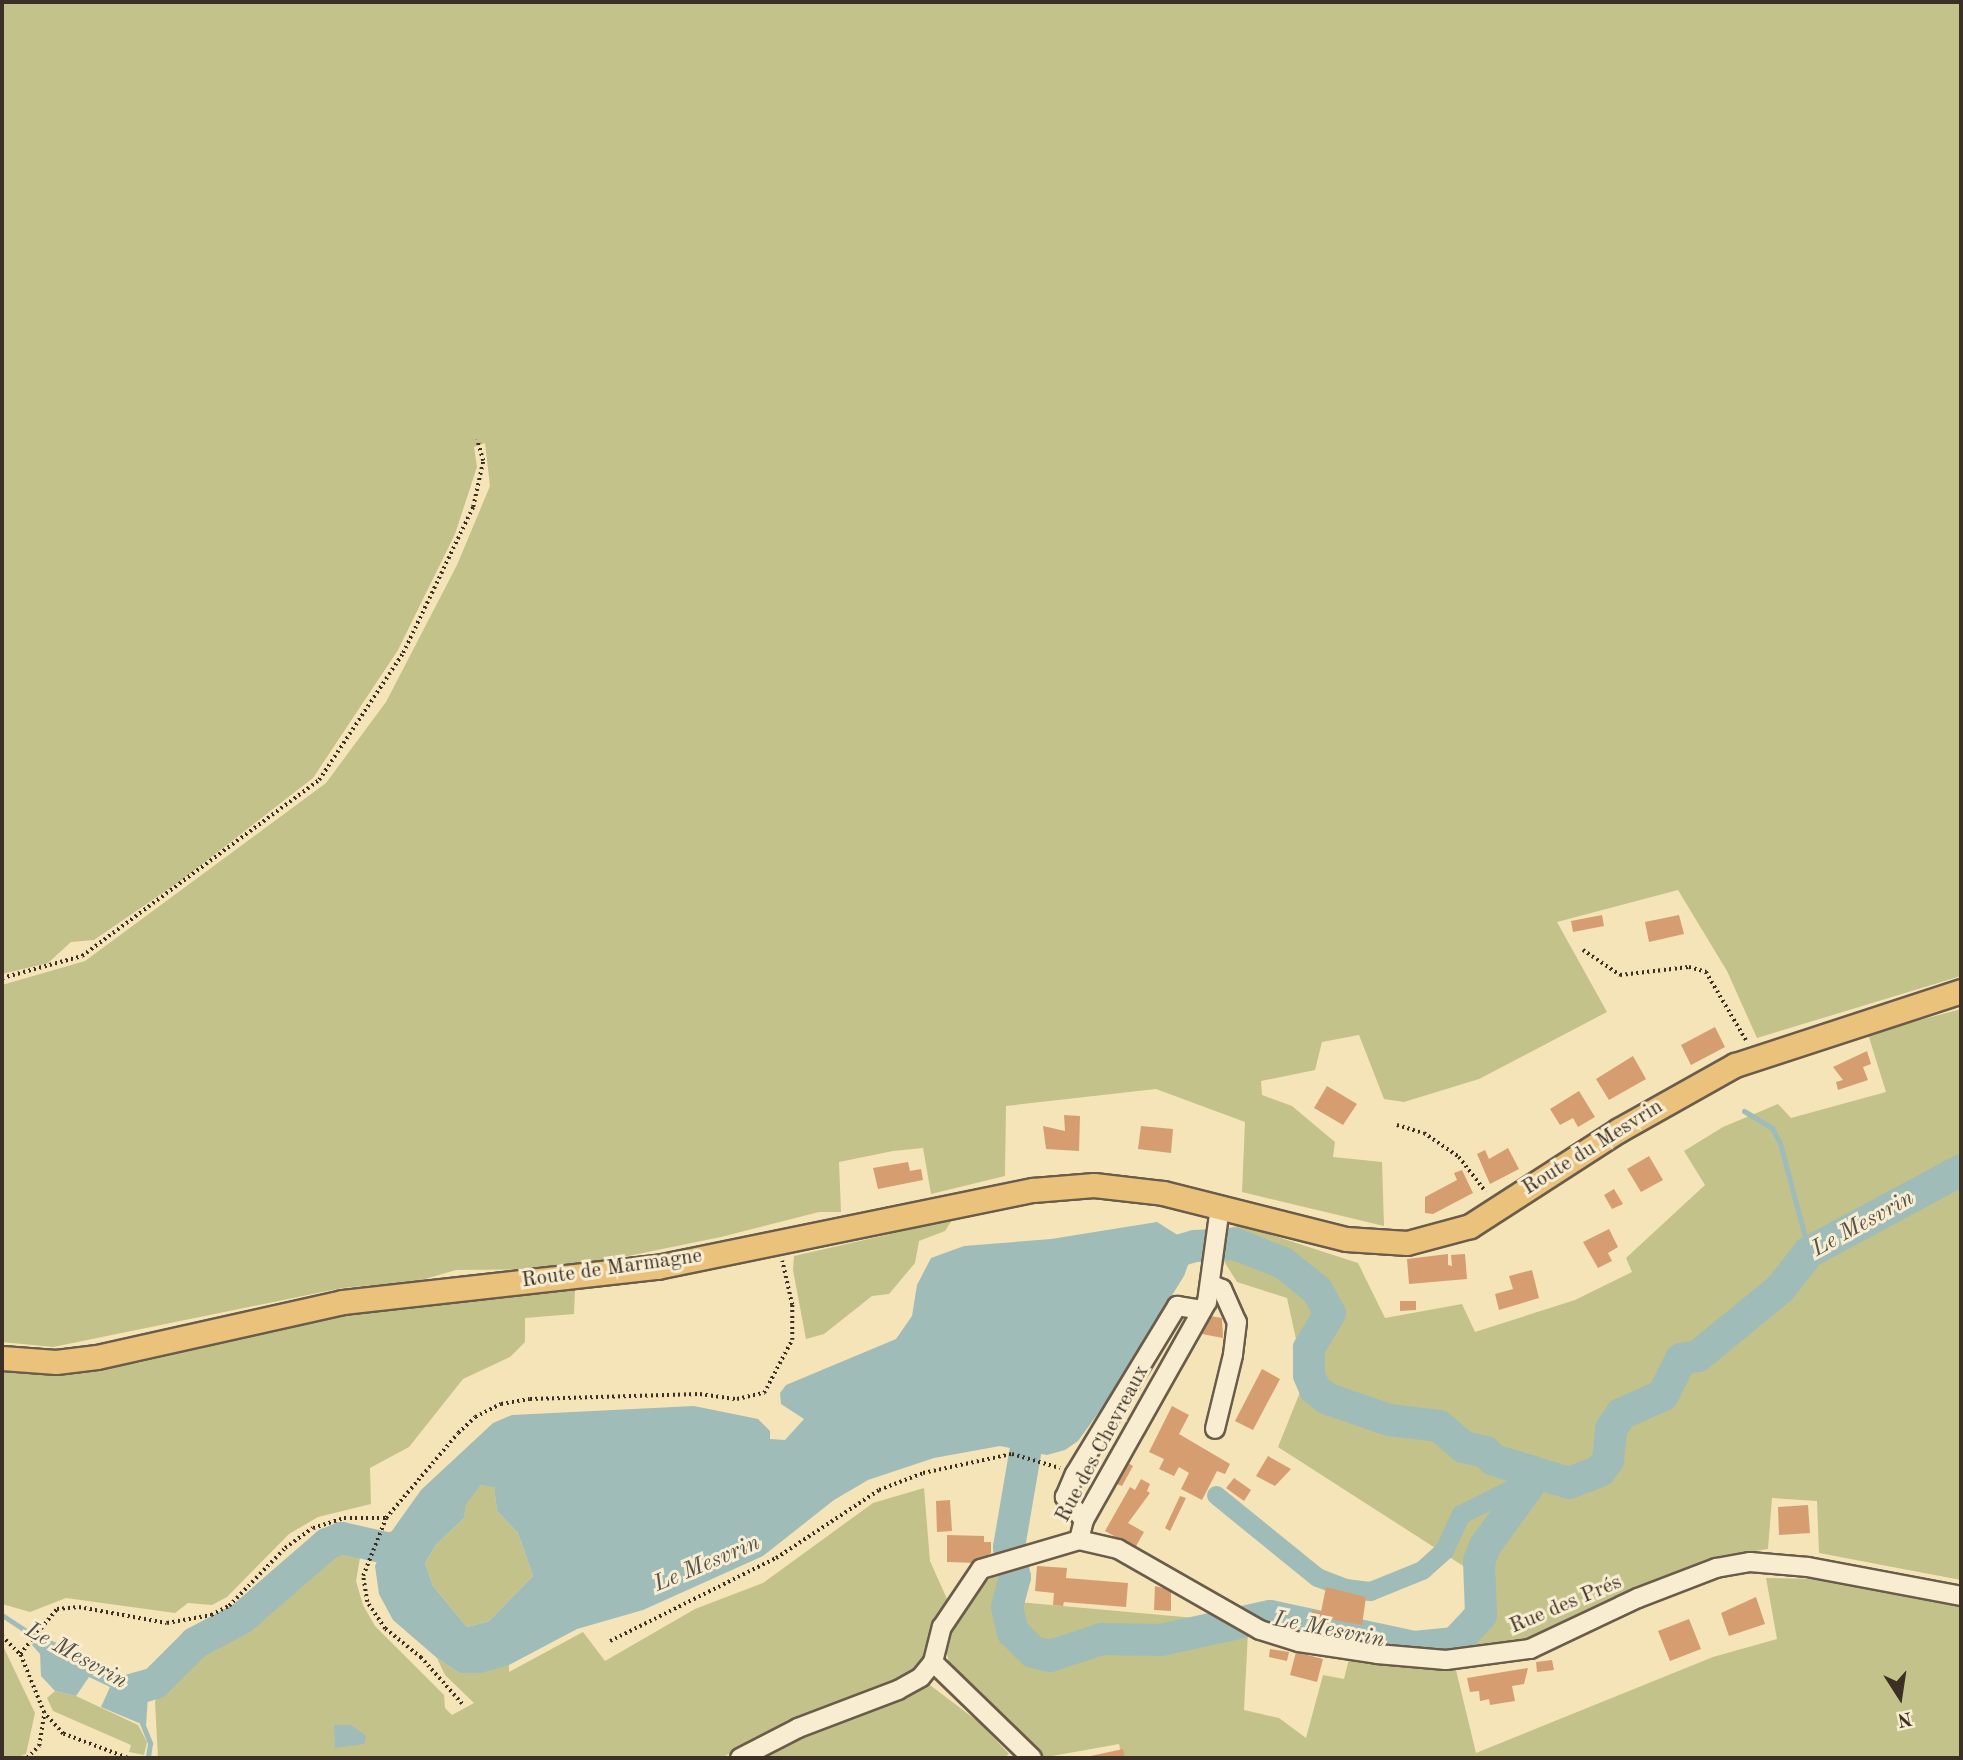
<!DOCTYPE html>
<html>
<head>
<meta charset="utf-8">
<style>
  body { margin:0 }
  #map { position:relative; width:1963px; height:1760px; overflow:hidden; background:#f5e4b8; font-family:"Old Standard TT",serif }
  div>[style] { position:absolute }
  .green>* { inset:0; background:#c2c28a }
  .water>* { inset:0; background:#a0bcb9 }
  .stream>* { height:5px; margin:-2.5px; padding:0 2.5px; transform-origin:2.5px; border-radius:2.5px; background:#a0bcb9 }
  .canal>* { height:19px; margin:-9.5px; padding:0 9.5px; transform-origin:9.5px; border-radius:9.5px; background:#a0bcb9 }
  .river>* { height:32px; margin:-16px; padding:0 16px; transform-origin:16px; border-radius:16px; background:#a0bcb9 }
  .building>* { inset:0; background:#d69d71 }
  .path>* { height:3.5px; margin-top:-1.75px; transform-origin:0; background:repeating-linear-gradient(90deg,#3c2f25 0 2px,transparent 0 5.5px) }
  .roads { filter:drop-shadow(2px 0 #6a5c4a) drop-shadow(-2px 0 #6a5c4a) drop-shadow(0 2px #6a5c4a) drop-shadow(0 -2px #6a5c4a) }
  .minor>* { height:18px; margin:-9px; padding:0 9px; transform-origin:9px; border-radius:9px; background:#f8edd1 }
  .major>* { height:23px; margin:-11.5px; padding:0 11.5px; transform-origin:11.5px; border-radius:11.5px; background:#eac27c }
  span { translate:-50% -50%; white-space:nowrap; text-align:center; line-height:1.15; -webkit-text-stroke:6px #f8edd1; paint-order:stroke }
  .street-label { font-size:21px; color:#3c2f25 }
  .water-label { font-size:23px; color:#55524a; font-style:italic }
  .frame { position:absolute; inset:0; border:4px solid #3c2f25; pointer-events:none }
  .north { position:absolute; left:1865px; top:1662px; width:70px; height:70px; -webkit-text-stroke:5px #f8edd1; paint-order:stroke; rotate:168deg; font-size:19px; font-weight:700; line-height:28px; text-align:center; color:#3c2f25 }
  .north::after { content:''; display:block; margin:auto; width:24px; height:32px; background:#3c2f25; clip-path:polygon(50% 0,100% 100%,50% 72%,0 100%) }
</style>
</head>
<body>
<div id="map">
  <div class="green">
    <i style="clip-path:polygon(2px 2px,1961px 2px,1961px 976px,1757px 1038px,1727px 971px,1678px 890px,1557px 922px,1607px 1012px,1479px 1079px,1404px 1102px,1384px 1099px,1359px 1035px,1322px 1042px,1315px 1070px,1261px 1081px,1262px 1095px,1292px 1106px,1335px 1142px,1333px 1157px,1382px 1162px,1384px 1226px,1242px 1192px,1245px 1122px,1156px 1089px,1006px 1106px,1005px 1176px,931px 1194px,923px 1148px,893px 1151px,839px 1162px,841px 1212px,819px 1212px,721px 1237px,564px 1269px,456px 1270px,418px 1281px,342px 1288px,53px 1347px,2px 1342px,2px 985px,85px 961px,326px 783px,386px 702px,457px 565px,490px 486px,485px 443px,474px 447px,477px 467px,455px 534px,398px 650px,313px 778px,183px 879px,94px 940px,71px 942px,48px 963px,2px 974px)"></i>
    <i style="clip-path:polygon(evenodd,1961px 1009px,1961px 1580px,1819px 1553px,1817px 1501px,1772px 1498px,1768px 1549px,1722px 1556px,1523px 1641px,1488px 1649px,1444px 1649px,1479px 1617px,1468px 1569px,1278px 1447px,1305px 1380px,1287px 1298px,1237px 1282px,1222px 1258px,1229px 1228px,1241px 1225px,1358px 1263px,1385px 1318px,1462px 1304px,1475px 1332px,1575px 1300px,1632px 1272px,1626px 1258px,1705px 1185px,1684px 1151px,1723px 1127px,1778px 1104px,1791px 1118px,1886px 1092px,1868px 1034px,1961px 1009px,1863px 1212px,1881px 1228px,1829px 1259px,1798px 1247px,1863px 1212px)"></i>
    <i style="clip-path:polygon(952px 1220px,945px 1231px,919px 1241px,915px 1263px,889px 1294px,872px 1296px,824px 1334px,806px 1339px,793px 1270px,794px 1256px)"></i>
    <i style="clip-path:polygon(575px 1290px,574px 1314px,525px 1318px,525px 1342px,510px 1357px,463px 1379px,409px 1447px,370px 1468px,371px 1504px,318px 1517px,289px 1534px,227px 1597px,212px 1605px,188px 1603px,175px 1613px,66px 1598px,30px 1612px,2px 1604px,2px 1370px,52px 1373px,138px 1363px,333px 1317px,424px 1303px)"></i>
    <i style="clip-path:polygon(481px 1485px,494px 1486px,497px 1511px,518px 1533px,533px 1576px,489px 1621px,467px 1627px,433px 1586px,425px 1563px,436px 1545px,464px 1518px,465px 1504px)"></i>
    <i style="clip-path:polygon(924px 1488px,930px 1561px,947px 1599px,926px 1662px,895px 1685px,793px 1722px,721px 1758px,158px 1758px,155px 1702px,174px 1657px,250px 1617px,319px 1559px,334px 1533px,354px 1529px,364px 1534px,356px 1581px,363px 1605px,375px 1626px,444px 1695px,445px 1708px,452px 1715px,474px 1703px,445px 1675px,437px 1658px,459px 1673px,509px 1665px,509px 1672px,583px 1632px,605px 1661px,695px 1609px,763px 1583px,873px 1503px)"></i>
    <i style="clip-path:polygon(1009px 1564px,1018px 1602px,1228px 1621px,1248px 1632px,1244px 1710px,1279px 1718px,1306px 1738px,1323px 1675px,1344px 1679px,1349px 1659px,1456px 1670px,1476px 1753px,1713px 1657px,1777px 1639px,1766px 1578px,1820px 1579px,1961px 1605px,1961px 1758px,1122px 1758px,1119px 1744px,1041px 1758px,950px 1666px,946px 1650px,946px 1637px,963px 1599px)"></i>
    <i style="clip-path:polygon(2px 1644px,35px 1713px,26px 1754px,15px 1758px,2px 1758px)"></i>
    <i style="clip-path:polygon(926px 1682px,980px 1723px,1009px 1754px,1003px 1758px,766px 1758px,808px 1733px)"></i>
    <i style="clip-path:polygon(55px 1691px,76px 1696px,138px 1725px,147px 1742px,144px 1755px,129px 1752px,131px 1745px,53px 1711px,47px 1698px)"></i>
  </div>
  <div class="water">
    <i style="clip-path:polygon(evenodd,1157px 1222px,1195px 1246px,1184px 1276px,1104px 1405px,1078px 1441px,1065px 1450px,1047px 1455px,1000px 1446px,934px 1458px,868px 1480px,834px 1500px,763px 1556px,643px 1610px,577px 1629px,509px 1665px,481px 1673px,459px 1673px,437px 1658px,393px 1620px,379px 1594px,375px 1566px,389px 1535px,421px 1490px,493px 1423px,512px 1415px,694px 1406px,758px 1419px,770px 1431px,770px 1439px,785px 1440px,804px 1419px,781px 1404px,780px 1393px,786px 1385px,896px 1339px,912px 1316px,917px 1285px,931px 1258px,964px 1246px,1051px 1239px,1157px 1222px,481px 1485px,494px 1487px,497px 1511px,518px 1533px,533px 1576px,489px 1621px,467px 1627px,433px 1586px,425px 1563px,436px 1545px,464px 1518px,466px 1504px,481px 1485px)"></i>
    <i style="clip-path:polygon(40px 1636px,98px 1660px,124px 1677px,140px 1681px,148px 1696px,146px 1726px,101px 1707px,110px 1687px,89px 1677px,76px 1696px,55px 1691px,41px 1676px,40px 1654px,32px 1645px)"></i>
    <i style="clip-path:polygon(334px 1725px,351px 1725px,366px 1736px,364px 1744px,335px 1748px)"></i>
  </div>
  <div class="stream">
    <i style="left:1744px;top:1111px;width:33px;rotate:31deg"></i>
    <i style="left:1772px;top:1128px;width:17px;rotate:62deg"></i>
    <i style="left:1780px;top:1143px;width:113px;rotate:75.1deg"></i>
    <i style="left:2px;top:1615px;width:49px;rotate:33.4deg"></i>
    <i style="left:142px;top:1723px;width:22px;rotate:68deg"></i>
    <i style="left:150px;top:1743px;width:15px;rotate:98deg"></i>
  </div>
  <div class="canal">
    <i style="left:1216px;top:1495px;width:130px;rotate:39.1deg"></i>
    <i style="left:1317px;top:1577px;width:30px;rotate:21deg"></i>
    <i style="left:1345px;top:1588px;width:25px;rotate:7deg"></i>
    <i style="left:1370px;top:1591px;width:56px;rotate:-22deg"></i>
    <i style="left:1422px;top:1570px;width:30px;rotate:-42deg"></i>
    <i style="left:1444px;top:1550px;width:40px;rotate:-65deg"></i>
    <i style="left:1461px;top:1514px;width:83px;rotate:-26.6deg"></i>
  </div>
  <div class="river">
    <i style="left:1153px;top:1258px;width:44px;rotate:-15.9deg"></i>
    <i style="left:1195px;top:1246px;width:40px;rotate:-2.9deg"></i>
    <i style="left:1235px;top:1244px;width:52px;rotate:21.6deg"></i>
    <i style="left:1283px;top:1263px;width:43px;rotate:38.5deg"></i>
    <i style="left:1317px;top:1290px;width:26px;rotate:61deg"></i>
    <i style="left:1330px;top:1313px;width:41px;rotate:121deg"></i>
    <i style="left:1309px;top:1348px;width:27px;rotate:90deg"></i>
    <i style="left:1309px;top:1375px;width:15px;rotate:67deg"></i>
    <i style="left:1315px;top:1389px;width:16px;rotate:38deg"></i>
    <i style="left:1328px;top:1399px;width:65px;rotate:19deg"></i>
    <i style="left:1389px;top:1420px;width:50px;rotate:6.8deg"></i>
    <i style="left:1439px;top:1426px;width:33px;rotate:40deg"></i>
    <i style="left:1464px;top:1447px;width:22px;rotate:13deg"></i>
    <i style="left:1485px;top:1452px;width:12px;rotate:42deg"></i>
    <i style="left:1494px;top:1460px;width:78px;rotate:17deg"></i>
    <i style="left:1569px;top:1483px;width:33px;rotate:-21deg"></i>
    <i style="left:1600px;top:1471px;width:14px;rotate:-54deg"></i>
    <i style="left:1608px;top:1460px;width:31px;rotate:-84deg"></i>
    <i style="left:1611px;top:1429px;width:18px;rotate:-56deg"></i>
    <i style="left:1621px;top:1414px;width:46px;rotate:-24.3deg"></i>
    <i style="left:1663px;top:1395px;width:40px;rotate:-63.4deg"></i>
    <i style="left:1681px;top:1359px;width:17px;rotate:-10deg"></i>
    <i style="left:1698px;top:1356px;width:106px;rotate:-39.3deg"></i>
    <i style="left:1780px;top:1289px;width:47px;rotate:-51.9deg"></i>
    <i style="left:1809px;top:1252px;width:173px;rotate:-28.3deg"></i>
    <i style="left:1028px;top:1436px;width:113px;rotate:99.7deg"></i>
    <i style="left:1009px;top:1547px;width:31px;rotate:79deg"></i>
    <i style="left:1015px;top:1577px;width:31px;rotate:105deg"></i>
    <i style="left:1007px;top:1607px;width:26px;rotate:77deg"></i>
    <i style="left:1013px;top:1632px;width:28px;rotate:45deg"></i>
    <i style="left:1033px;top:1652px;width:17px;rotate:13deg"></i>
    <i style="left:1050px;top:1656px;width:55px;rotate:-18.1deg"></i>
    <i style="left:1102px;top:1639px;width:59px;rotate:1deg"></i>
    <i style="left:1161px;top:1640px;width:112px;rotate:-12.4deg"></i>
    <i style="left:1270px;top:1616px;width:147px;rotate:12.1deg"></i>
    <i style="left:1414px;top:1647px;width:41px;rotate:-5.6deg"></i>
    <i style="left:1455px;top:1643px;width:38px;rotate:-47deg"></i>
    <i style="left:1481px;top:1615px;width:54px;rotate:-92.1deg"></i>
    <i style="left:1479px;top:1561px;width:16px;rotate:-68deg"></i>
    <i style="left:1485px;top:1546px;width:85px;rotate:-54.1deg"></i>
    <i style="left:131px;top:1690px;width:25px;rotate:-16deg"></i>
    <i style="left:155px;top:1683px;width:57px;rotate:-45deg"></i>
    <i style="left:195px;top:1643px;width:53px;rotate:-28deg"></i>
    <i style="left:242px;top:1618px;width:113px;rotate:-41deg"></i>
    <i style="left:327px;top:1544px;width:16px;rotate:-22deg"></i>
    <i style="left:342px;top:1538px;width:49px;rotate:12.9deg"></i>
    <i style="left:390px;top:1549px;width:18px;rotate:-19deg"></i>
    <i style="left:407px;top:1543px;width:17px;rotate:-45deg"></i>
  </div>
  <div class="building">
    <i style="clip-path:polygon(1602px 915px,1604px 926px,1573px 932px,1571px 921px)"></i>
    <i style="clip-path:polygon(1679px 915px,1684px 934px,1649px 942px,1645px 922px)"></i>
    <i style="clip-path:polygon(1715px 1027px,1725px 1047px,1691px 1065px,1681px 1045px)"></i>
    <i style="clip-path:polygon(1867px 1051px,1871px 1064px,1863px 1067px,1868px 1080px,1838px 1090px,1836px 1082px,1843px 1080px,1833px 1067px)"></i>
    <i style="clip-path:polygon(1633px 1056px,1646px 1079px,1609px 1100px,1596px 1079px)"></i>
    <i style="clip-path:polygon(1327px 1086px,1357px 1104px,1343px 1125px,1314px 1108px)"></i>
    <i style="clip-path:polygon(1579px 1091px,1595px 1117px,1578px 1127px,1573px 1118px,1560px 1125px,1550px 1109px)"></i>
    <i style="clip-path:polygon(1064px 1115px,1080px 1116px,1079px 1151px,1046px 1149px,1043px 1126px,1065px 1131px)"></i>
    <i style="clip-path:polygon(1141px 1126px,1173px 1129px,1171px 1153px,1138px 1149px)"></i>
    <i style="clip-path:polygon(1508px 1148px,1519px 1169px,1490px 1184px,1477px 1154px,1485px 1150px,1489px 1159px)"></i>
    <i style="clip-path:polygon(1649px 1156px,1663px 1180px,1641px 1192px,1627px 1169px)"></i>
    <i style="clip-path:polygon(908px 1162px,910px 1171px,921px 1169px,923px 1180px,878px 1189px,873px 1168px)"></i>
    <i style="clip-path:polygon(1462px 1170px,1473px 1193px,1433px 1214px,1425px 1213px,1425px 1197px,1457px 1180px,1454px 1173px)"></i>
    <i style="clip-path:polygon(1614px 1189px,1623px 1204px,1612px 1209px,1604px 1195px)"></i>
    <i style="clip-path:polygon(1609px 1229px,1618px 1247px,1608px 1253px,1612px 1261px,1598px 1268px,1583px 1242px)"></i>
    <i style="clip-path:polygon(1448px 1254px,1448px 1265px,1452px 1266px,1451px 1255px,1465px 1254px,1467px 1279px,1409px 1284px,1407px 1259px)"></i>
    <i style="clip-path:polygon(1532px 1270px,1539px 1298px,1499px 1310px,1495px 1294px,1513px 1289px,1509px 1276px)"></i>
    <i style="clip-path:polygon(1400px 1301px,1416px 1301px,1416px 1310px,1400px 1311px)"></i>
    <i style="clip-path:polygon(1210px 1316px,1222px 1318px,1223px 1338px,1202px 1334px)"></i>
    <i style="clip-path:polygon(1262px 1369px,1280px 1379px,1253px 1430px,1235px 1421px)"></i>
    <i style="clip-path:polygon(1172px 1406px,1189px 1415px,1179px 1434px,1230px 1464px,1225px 1474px,1217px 1471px,1202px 1500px,1181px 1489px,1189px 1473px,1179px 1467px,1174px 1476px,1159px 1469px,1164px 1459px,1149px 1452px)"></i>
    <i style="clip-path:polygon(1268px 1456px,1291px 1469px,1275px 1486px,1256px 1476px)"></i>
    <i style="clip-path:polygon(1128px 1463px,1133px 1466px,1122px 1486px,1117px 1484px)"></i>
    <i style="clip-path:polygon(1234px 1478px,1251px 1490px,1244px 1501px,1226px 1488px)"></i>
    <i style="clip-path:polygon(1141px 1479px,1150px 1484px,1147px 1491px,1150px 1493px,1128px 1523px,1144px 1532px,1135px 1548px,1105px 1531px,1130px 1487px,1135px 1490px)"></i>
    <i style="clip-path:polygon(1180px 1496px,1186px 1498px,1170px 1531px,1165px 1528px)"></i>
    <i style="clip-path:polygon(950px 1500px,952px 1531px,937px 1532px,936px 1501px)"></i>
    <i style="clip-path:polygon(1808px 1505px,1810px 1533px,1779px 1535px,1778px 1507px)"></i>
    <i style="clip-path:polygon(947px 1535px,984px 1536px,984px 1542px,991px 1542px,991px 1553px,977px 1563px,947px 1562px)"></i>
    <i style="clip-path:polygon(1037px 1566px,1067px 1568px,1066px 1578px,1128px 1583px,1126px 1607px,1064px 1602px,1063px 1606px,1053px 1605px,1054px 1593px,1035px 1591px)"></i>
    <i style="clip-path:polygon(1155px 1586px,1171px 1590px,1171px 1611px,1154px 1610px)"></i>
    <i style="clip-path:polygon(1326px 1587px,1366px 1597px,1362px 1625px,1312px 1616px,1312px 1610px,1321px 1612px)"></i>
    <i style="clip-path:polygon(1756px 1597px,1765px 1624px,1729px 1636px,1721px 1613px)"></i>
    <i style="clip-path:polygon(1689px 1619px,1701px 1649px,1670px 1661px,1658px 1631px)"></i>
    <i style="clip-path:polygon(1270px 1649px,1289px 1652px,1287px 1661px,1269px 1657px)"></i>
    <i style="clip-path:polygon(1296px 1652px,1323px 1659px,1317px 1682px,1290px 1675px)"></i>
    <i style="clip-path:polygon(1552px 1660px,1554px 1670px,1537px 1672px,1536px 1662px)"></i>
    <i style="clip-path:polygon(1528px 1668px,1524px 1684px,1512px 1686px,1515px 1701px,1490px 1705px,1489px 1699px,1480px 1701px,1479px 1691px,1470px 1692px,1467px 1678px)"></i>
    <i style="clip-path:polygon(1123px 1749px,1125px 1758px,1086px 1758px,1086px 1757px)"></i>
  </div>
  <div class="path">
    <i style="left:1583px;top:950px;width:45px;rotate:34deg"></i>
    <i style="left:1620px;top:975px;width:69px;rotate:-6.6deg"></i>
    <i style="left:1689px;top:967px;width:18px;rotate:16deg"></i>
    <i style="left:1706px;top:972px;width:79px;rotate:59.5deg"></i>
    <i style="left:2px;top:978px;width:83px;rotate:-15.4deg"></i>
    <i style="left:82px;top:956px;width:295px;rotate:-36.6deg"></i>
    <i style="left:319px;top:780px;width:152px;rotate:-56.5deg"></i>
    <i style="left:403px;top:653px;width:162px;rotate:-64.4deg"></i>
    <i style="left:473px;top:507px;width:47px;rotate:-77.7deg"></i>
    <i style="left:483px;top:461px;width:22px;rotate:-106deg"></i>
    <i style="left:1397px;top:1125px;width:28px;rotate:17deg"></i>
    <i style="left:1424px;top:1133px;width:42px;rotate:34.4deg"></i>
    <i style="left:1459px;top:1157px;width:44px;rotate:52.4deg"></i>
    <i style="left:2px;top:1636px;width:25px;rotate:45deg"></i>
    <i style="left:610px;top:1641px;width:186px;rotate:-26.6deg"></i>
    <i style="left:776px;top:1558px;width:123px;rotate:-33.4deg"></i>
    <i style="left:879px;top:1490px;width:47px;rotate:-21.1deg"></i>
    <i style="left:923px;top:1473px;width:91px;rotate:-12.1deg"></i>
    <i style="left:1012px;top:1454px;width:50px;rotate:16.3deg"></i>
    <i style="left:462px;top:1704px;width:62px;rotate:-131.7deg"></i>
    <i style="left:421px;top:1658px;width:46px;rotate:-141.1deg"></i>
    <i style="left:385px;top:1629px;width:32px;rotate:-124deg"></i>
    <i style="left:367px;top:1602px;width:26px;rotate:-99deg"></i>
    <i style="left:363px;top:1576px;width:62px;rotate:-68.4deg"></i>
    <i style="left:386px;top:1518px;width:111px;rotate:-49.7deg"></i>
    <i style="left:458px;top:1433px;width:23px;rotate:-43deg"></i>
    <i style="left:475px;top:1417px;width:29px;rotate:-27deg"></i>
    <i style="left:501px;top:1404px;width:29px;rotate:-10deg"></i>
    <i style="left:530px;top:1399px;width:170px;rotate:-1.7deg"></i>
    <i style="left:700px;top:1394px;width:37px;rotate:8deg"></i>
    <i style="left:737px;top:1399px;width:28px;rotate:-13deg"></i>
    <i style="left:764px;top:1393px;width:60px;rotate:-62.2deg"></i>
    <i style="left:792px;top:1340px;width:35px;rotate:-90deg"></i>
    <i style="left:792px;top:1305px;width:45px;rotate:-102.8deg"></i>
    <i style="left:27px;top:1758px;width:17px;rotate:-45deg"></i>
    <i style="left:39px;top:1746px;width:33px;rotate:-81deg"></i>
    <i style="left:127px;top:1758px;width:68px;rotate:-159.4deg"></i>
    <i style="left:63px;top:1734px;width:28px;rotate:-132deg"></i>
    <i style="left:44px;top:1713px;width:64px;rotate:-112.1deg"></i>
    <i style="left:20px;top:1654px;width:58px;rotate:-50.6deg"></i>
    <i style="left:57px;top:1609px;width:22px;rotate:-5deg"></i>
    <i style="left:79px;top:1607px;width:89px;rotate:10.3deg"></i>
    <i style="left:167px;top:1623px;width:45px;rotate:-10.3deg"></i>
    <i style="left:211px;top:1615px;width:20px;rotate:-27deg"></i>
    <i style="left:229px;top:1606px;width:81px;rotate:-46deg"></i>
    <i style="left:285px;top:1548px;width:34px;rotate:-36deg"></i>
    <i style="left:313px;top:1528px;width:33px;rotate:-18deg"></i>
    <i style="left:344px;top:1518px;width:42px"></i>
  </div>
  <div class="roads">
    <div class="minor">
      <i style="left:1210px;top:1284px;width:13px;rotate:23deg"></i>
      <i style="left:1222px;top:1289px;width:36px;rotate:66deg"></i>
      <i style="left:1237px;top:1322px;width:33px;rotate:97deg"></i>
      <i style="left:1233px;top:1355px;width:76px;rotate:103.7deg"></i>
      <i style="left:1084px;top:1520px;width:30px;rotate:-130deg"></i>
      <i style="left:1065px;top:1497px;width:25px;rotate:-67deg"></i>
      <i style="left:1075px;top:1474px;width:197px;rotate:-58.7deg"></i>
      <i style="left:1177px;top:1306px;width:25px;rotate:9deg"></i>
      <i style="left:1079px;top:1540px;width:40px;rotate:13deg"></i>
      <i style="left:1118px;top:1549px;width:163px;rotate:29.7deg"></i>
      <i style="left:1260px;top:1630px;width:41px;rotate:17.1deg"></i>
      <i style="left:1299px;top:1642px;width:79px;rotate:8.7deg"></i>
      <i style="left:1377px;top:1654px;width:69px;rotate:5deg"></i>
      <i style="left:1446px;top:1660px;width:85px;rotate:-7.5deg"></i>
      <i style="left:1530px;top:1649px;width:119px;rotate:-25.3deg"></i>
      <i style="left:1638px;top:1598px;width:84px;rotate:-21deg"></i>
      <i style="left:1716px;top:1568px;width:35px;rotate:-10deg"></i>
      <i style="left:1750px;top:1562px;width:58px;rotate:4.9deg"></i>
      <i style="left:1808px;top:1567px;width:156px;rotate:10.7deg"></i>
      <i style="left:933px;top:1662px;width:138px;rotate:44.1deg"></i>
      <i style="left:740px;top:1758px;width:65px;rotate:-27.3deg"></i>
      <i style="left:798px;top:1728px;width:107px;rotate:-20.8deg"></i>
      <i style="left:898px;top:1690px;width:26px;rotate:-29deg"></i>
      <i style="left:921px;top:1677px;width:19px;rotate:-51deg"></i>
      <i style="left:933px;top:1662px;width:36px;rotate:-76deg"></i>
      <i style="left:942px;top:1627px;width:70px;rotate:-56.1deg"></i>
      <i style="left:981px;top:1569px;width:102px;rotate:-16.5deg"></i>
      <i style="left:1079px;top:1540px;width:21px;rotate:-76deg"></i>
      <i style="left:1084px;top:1520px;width:250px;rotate:-60.6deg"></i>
      <i style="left:1207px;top:1302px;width:96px;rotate:-82.2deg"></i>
    </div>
    <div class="major">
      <i style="left:2px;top:1358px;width:54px;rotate:4.2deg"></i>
      <i style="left:56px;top:1362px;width:41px;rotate:-7deg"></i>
      <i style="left:97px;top:1357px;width:252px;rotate:-12.6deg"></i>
      <i style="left:343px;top:1302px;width:316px;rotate:-6.4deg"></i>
      <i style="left:657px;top:1267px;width:384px;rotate:-11.6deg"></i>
      <i style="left:1033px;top:1190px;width:61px;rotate:-4.7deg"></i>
      <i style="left:1094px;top:1185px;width:69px;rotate:6.6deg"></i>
      <i style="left:1163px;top:1193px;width:189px;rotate:14.1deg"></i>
      <i style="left:1346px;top:1239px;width:61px;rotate:3.8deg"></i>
      <i style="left:1407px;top:1243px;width:65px;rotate:-15.1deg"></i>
      <i style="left:1470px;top:1226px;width:177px;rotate:-32.8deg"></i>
      <i style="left:1619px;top:1130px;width:133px;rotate:-29.3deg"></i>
      <i style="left:1735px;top:1065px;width:238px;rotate:-18.1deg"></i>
    </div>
  </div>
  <div class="street-label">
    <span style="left:1593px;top:1148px;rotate:-32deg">Route du Mesvrin</span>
    <span style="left:612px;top:1269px;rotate:-8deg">Route de Marmagne</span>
    <span style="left:1103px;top:1444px;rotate:-62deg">Rue des Chevreaux</span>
    <span style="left:1566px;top:1605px;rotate:-23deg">Rue des Prés</span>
  </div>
  <div class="water-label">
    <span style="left:1863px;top:1224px;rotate:-29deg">Le Mesvrin</span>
    <span style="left:707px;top:1564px;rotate:-23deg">Le Mesvrin</span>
    <span style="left:1329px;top:1630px;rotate:11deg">Le Mesvrin</span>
    <span style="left:76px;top:1656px;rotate:29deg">Le Mesvrin</span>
  </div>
  <div class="frame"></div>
  <div class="north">N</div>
</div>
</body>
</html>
